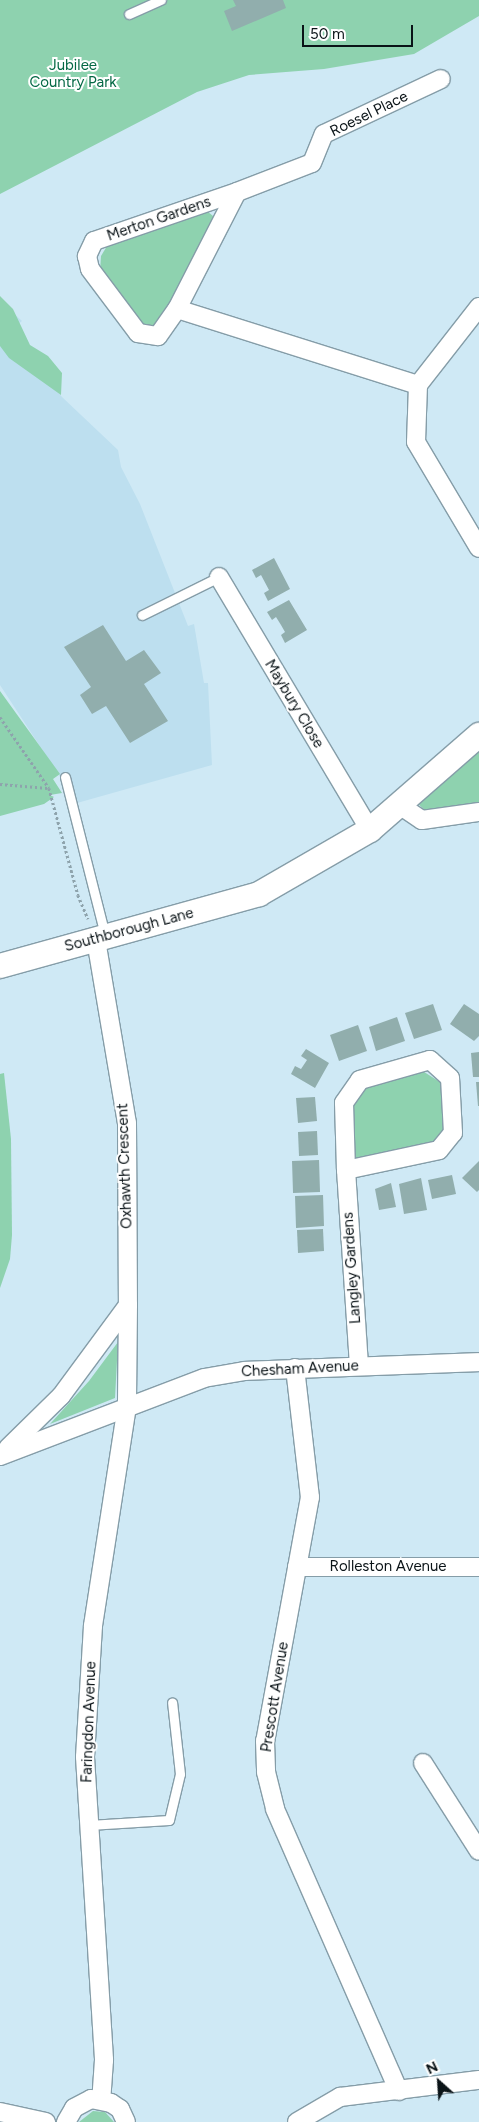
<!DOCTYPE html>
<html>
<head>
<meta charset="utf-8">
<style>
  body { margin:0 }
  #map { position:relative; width:479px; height:2122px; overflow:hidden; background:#cfe9f5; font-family:Figtree,sans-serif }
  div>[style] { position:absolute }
  .built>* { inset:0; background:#bddfef }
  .green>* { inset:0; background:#8ed2af }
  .building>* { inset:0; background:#91aead }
  .path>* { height:2.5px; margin-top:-1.25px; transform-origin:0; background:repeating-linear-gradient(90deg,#8ea3ac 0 2.5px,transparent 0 5px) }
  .roads { filter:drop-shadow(1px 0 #859da8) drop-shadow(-1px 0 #859da8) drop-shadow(0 1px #859da8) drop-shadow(0 -1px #859da8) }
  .lane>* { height:9px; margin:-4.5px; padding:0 4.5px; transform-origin:4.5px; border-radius:4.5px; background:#fff }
  .street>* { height:18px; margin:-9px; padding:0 9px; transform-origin:9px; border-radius:9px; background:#fff }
  .secondary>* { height:24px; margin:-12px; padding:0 12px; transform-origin:12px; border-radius:12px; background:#fff }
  span { translate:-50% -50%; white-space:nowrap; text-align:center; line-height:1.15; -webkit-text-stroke:4px #fff; paint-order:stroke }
  .park-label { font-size:15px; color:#046844 }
  .street-label { font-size:15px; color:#0a1317 }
  .north { position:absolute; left:414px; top:2057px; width:50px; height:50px; -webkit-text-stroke:4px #fff; paint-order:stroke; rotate:334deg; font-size:14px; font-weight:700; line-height:20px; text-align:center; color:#0a1317 }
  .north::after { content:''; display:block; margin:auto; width:18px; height:22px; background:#0a1317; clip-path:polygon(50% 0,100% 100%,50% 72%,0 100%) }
  .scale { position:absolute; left:302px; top:25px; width:111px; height:22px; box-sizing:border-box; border:2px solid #0a1317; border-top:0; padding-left:6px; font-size:15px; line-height:18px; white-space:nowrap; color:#0a1317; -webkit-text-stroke:4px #fff; paint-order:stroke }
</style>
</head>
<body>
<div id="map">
  <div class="built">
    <i style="clip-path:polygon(0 301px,22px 321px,13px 328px,40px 369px,62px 397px,118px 450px,121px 467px,140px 504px,188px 626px,194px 624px,204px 683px,208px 683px,212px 765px,77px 803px,0 685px)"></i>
  </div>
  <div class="green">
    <i style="clip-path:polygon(0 0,479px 0,479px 16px,414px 54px,324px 69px,249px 75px,197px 92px,0 194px)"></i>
    <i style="clip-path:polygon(199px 211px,207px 211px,213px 216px,213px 223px,159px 325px,155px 330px,143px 330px,100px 273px,101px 256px,107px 246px)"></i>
    <i style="clip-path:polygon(0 296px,13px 309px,30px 345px,48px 356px,62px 373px,61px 395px,9px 358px,0 346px)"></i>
    <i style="clip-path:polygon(0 691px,60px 774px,53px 779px,62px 793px,50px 795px,54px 797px,44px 804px,0 816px)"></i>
    <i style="clip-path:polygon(479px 745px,479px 805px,427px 812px,417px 803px)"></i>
    <i style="clip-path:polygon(421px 1070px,443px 1084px,446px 1133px,432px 1146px,354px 1161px,352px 1106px,366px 1087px)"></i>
    <i style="clip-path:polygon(4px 1073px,11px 1139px,12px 1235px,10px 1259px,0 1288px,0 1074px)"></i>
    <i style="clip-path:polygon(118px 1342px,115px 1398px,50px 1424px,89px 1381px)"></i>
    <i style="clip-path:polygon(93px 2111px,105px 2112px,114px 2122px,79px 2122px)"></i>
  </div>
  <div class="building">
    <i style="clip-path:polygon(233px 0,283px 0,286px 8px,232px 31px,224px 11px,236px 6px)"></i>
    <i style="clip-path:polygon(274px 558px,290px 589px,268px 601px,264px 593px,269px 590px,261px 575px,256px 578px,252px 570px)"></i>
    <i style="clip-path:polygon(289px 600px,307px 630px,285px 643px,281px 635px,285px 632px,281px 625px,276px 617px,272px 620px,267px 612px)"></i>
    <i style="clip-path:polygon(103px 625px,126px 661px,144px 650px,161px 673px,144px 684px,168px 721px,130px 743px,106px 706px,92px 714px,80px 695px,91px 687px,64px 647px)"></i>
    <i style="clip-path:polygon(433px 1004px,442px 1030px,414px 1039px,405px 1013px)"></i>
    <i style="clip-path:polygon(464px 1004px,479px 1014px,479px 1036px,474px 1041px,450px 1024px)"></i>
    <i style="clip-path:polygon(397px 1017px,405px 1041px,376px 1051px,369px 1027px)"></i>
    <i style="clip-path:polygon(358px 1025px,367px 1051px,339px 1061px,330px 1035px)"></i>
    <i style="clip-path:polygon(306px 1049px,329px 1063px,315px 1088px,291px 1074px,295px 1066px,301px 1069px,307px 1060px,301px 1056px)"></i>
    <i style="clip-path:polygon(479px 1052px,479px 1077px,473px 1077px,471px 1053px)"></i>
    <i style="clip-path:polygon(476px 1082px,479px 1082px,479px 1106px,478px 1106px)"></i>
    <i style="clip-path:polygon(315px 1097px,317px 1121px,298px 1123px,296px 1098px)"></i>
    <i style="clip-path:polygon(317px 1131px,318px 1155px,299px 1156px,298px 1132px)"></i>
    <i style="clip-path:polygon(319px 1160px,320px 1192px,293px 1193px,292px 1161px)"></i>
    <i style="clip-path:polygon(479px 1161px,479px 1190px,477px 1192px,462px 1178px)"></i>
    <i style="clip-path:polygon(452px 1175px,456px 1194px,432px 1199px,428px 1180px)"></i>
    <i style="clip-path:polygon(421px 1178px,427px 1210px,404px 1214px,399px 1184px)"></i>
    <i style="clip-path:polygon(391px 1183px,396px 1207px,379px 1210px,375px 1189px)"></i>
    <i style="clip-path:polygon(323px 1195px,324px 1226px,296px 1228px,295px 1196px)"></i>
    <i style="clip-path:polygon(323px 1229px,324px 1251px,298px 1253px,297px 1230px)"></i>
  </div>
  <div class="path">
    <i style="left:0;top:717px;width:86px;rotate:55.4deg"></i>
    <i style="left:49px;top:788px;width:111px;rotate:74.8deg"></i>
    <i style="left:78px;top:895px;width:26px;rotate:67deg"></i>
    <i style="left:0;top:784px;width:48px;rotate:4.8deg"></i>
  </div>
  <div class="roads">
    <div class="lane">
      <i style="left:129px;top:14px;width:35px;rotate:-24deg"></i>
      <i style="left:142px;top:615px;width:86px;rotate:-26.3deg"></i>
      <i style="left:65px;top:777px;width:163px;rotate:75.8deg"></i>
      <i style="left:89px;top:1825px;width:80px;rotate:-3.6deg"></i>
      <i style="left:169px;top:1820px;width:47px;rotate:-76.6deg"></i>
      <i style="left:180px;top:1774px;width:72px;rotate:-96.3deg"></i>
    </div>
    <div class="street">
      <i style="left:237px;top:192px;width:151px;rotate:161.1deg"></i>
      <i style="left:94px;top:241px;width:17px;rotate:115deg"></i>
      <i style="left:87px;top:256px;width:13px;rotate:77deg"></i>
      <i style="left:90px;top:269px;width:80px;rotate:53.1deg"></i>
      <i style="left:138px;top:333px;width:20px;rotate:9deg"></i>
      <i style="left:158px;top:336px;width:33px;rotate:-55deg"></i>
      <i style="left:177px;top:309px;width:253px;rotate:17.5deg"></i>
      <i style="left:479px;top:307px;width:99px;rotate:128deg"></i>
      <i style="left:418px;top:385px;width:57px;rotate:92deg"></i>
      <i style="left:416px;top:442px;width:123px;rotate:59.3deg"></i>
      <i style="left:177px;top:309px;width:131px;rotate:-62.9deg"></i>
      <i style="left:237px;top:192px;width:80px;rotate:-21.1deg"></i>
      <i style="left:312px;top:163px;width:31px;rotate:-68deg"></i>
      <i style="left:324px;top:134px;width:129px;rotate:-25.2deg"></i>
      <i style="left:219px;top:577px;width:295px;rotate:59.2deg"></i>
      <i style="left:401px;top:806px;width:25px;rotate:34deg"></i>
      <i style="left:422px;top:820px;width:58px;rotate:-8deg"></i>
      <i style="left:96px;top:940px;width:186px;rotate:80.4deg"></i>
      <i style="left:127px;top:1123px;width:182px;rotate:89.7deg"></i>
      <i style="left:128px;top:1305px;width:101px;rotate:90.6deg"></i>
      <i style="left:127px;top:1406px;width:223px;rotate:98.8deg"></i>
      <i style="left:93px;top:1626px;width:131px;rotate:93.5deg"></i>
      <i style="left:85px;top:1757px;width:304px;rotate:86.4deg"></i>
      <i style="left:104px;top:2060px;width:39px;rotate:94deg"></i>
      <i style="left:346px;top:1170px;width:95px;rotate:-12.1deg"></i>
      <i style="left:439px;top:1150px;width:22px;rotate:-51deg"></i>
      <i style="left:453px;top:1133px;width:55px;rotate:-93.1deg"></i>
      <i style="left:450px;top:1078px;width:27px;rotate:-138deg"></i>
      <i style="left:430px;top:1060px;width:73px;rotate:164.1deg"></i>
      <i style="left:360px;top:1080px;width:28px;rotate:125deg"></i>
      <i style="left:344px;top:1103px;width:67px;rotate:88.3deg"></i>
      <i style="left:346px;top:1170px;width:195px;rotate:86.2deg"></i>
      <i style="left:295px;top:1368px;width:130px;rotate:83.4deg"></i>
      <i style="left:310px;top:1497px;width:248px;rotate:100.4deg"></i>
      <i style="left:265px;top:1741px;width:31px;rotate:88deg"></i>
      <i style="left:266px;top:1772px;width:38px;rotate:76deg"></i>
      <i style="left:275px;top:1809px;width:308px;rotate:66.3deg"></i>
      <i style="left:8px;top:1448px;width:74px;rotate:-44.5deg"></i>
      <i style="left:61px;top:1396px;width:113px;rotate:-53.6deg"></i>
      <i style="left:0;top:1456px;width:218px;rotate:-20.9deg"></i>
      <i style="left:204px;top:1378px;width:42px;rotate:-9.7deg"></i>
      <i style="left:245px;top:1371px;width:234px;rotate:-2.2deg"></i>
      <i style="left:297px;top:1567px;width:182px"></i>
      <i style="left:423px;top:1763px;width:104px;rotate:57.5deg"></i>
      <i style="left:0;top:2112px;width:47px;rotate:12.3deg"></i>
      <i style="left:66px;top:2122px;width:16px;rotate:-60deg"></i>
      <i style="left:74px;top:2108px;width:19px;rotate:-28deg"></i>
      <i style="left:91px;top:2099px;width:20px;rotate:11deg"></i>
      <i style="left:111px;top:2103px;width:11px;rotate:34deg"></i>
      <i style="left:120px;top:2109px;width:14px;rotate:65deg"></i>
      <i style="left:297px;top:2122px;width:50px;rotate:-30.2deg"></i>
      <i style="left:340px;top:2097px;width:140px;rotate:-7deg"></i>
    </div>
    <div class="secondary">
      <i style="left:0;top:966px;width:269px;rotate:-15.5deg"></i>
      <i style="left:259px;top:894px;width:128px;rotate:-30deg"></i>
      <i style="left:370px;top:830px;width:145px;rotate:-41.1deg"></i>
    </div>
  </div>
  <div class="park-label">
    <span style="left:73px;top:74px">Jubilee<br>Country Park</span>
  </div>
  <div class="street-label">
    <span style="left:369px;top:114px;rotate:-26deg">Roesel Place</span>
    <span style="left:159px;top:219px;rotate:-19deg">Merton Gardens</span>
    <span style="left:294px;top:704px;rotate:59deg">Maybury Close</span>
    <span style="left:129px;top:930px;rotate:-15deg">Southborough Lane</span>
    <span style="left:125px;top:1166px;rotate:-92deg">Oxhawth Crescent</span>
    <span style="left:352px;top:1268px;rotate:-94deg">Langley Gardens</span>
    <span style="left:300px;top:1369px;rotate:-3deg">Chesham Avenue</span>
    <span style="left:388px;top:1567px">Rolleston Avenue</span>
    <span style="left:275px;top:1697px;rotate:-81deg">Prescott Avenue</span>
    <span style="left:89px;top:1722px;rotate:-88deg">Faringdon Avenue</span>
  </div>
  <div class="north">N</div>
  <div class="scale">50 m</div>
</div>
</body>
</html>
